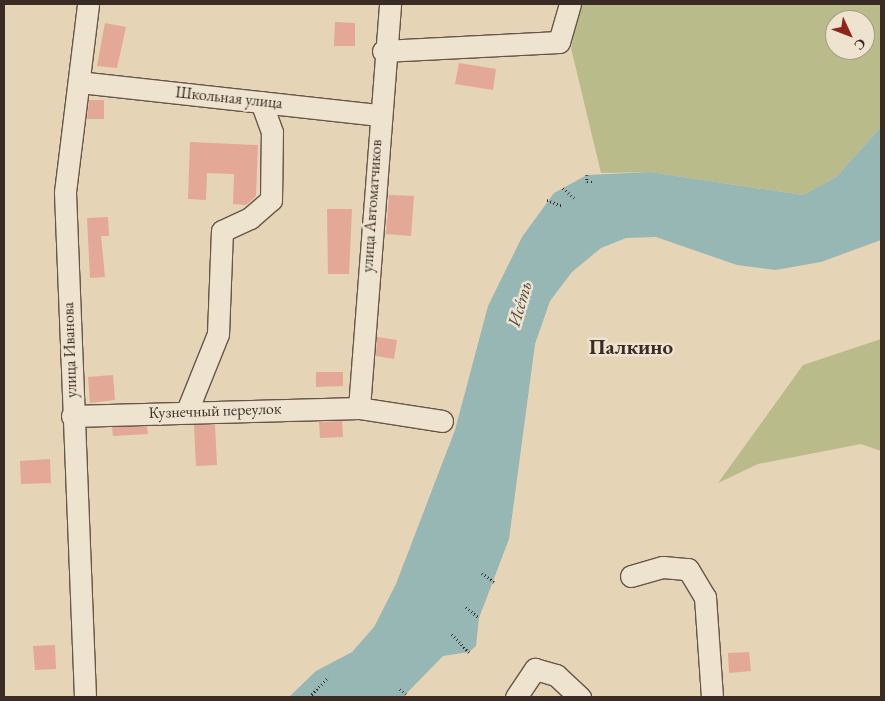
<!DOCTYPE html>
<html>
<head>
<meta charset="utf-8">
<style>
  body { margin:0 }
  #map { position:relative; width:885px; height:701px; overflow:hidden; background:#e5d4b5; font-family:"EB Garamond",serif }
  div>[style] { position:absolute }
  .green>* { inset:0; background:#b9bb8a }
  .water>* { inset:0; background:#97b7b4 }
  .building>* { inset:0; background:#e4a896 }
  .path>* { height:2.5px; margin-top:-1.25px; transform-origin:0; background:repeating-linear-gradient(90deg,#3a2c25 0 1px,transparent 0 3.5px) }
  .roads { filter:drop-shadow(1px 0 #655649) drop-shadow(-1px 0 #655649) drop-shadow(0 1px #655649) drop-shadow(0 -1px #655649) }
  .minor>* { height:21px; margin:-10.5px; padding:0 10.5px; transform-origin:10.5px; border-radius:10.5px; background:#eee3cf }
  span { translate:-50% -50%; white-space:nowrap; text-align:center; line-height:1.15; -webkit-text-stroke:5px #eee3cf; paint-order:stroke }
  .street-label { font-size:16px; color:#3a2c25 }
  .water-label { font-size:18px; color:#4d4842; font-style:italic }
  .district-label { font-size:21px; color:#3a2c25; font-weight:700 }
  .frame { position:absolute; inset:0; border:5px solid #3a2c25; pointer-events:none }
  .north { position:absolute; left:825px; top:10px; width:50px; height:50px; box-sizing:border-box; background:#eee3cf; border:1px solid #a69a8b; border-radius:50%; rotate:133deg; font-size:14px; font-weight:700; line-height:20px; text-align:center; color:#3a2c25 }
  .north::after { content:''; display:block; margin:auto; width:18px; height:22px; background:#8f2418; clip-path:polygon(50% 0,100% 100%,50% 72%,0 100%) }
</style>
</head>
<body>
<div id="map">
  <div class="green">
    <i style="clip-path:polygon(evenodd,580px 4px,881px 4px,881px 127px,836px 177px,803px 195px,650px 172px,601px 173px,571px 48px,580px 4px,835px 20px,865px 20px,865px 50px,835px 50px,835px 20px)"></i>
    <i style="clip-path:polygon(881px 339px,881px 451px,861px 444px,758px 464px,718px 483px,803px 365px)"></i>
  </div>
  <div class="water">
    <i style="clip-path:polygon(881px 127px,881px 240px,821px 262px,775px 270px,737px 265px,656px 237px,626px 238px,601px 248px,572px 272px,550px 301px,535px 344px,509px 539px,479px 618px,476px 646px,469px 652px,443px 656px,403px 697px,289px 697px,316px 671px,352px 652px,374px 627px,396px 584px,455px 430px,488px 306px,522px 237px,554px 193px,587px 175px,650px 172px,803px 195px,836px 177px)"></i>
  </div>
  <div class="building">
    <i style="clip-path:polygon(335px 22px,355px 23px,355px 46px,334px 46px)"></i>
    <i style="clip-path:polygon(105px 23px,126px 27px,117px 68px,97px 66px)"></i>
    <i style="clip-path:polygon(459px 63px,496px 69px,493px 90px,455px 84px)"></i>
    <i style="clip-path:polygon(89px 100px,104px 100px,104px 119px,87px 119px)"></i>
    <i style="clip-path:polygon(190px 142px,258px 145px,256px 196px,246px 205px,233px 204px,234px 174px,207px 173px,206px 200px,188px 199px)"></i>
    <i style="clip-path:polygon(389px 195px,414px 196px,411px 236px,386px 234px)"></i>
    <i style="clip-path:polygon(327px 209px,352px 209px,349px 274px,328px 274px)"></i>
    <i style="clip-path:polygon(108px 217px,109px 236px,101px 236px,105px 277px,90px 278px,87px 218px)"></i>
    <i style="clip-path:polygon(377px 337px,397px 340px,394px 359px,376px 356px)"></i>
    <i style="clip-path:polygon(316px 372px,343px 372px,343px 386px,316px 387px)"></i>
    <i style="clip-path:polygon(113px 375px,115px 400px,90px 403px,88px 377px)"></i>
    <i style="clip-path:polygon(342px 421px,343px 437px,320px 438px,319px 422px)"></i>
    <i style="clip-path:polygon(194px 425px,215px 425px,217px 465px,196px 466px)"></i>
    <i style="clip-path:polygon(147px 426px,148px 434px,113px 436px,112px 427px)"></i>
    <i style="clip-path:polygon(50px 459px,51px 483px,21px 484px,20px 461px)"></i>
    <i style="clip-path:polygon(55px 645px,56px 669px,35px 670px,33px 646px)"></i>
    <i style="clip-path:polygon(749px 652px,751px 671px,729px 673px,728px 653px)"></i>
  </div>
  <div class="path">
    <i style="left:587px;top:175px;width:7px;rotate:90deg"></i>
    <i style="left:587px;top:182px;width:6px"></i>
    <i style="left:563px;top:188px;width:15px;rotate:42deg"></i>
    <i style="left:547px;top:200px;width:17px;rotate:21deg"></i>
    <i style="left:482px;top:573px;width:15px;rotate:37deg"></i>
    <i style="left:466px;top:607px;width:17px;rotate:40deg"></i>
    <i style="left:452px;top:634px;width:25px;rotate:47deg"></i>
    <i style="left:400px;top:689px;width:8px;rotate:40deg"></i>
    <i style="left:309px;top:697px;width:28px;rotate:-46deg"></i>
  </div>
  <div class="roads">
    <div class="minor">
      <i style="left:383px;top:51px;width:176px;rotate:-2.9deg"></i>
      <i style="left:559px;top:42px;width:40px;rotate:-74deg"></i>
      <i style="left:79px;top:82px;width:301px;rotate:6.3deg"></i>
      <i style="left:359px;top:408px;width:405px;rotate:-85.6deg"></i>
      <i style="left:187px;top:411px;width:83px;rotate:-68.1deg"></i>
      <i style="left:218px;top:334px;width:103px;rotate:-87.8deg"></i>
      <i style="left:222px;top:231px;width:31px;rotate:-25deg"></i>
      <i style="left:250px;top:218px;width:28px;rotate:-41deg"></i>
      <i style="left:271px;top:200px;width:68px;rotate:-89.2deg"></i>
      <i style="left:272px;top:132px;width:32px;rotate:-110deg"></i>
      <i style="left:72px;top:416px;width:287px;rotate:-1.6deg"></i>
      <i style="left:359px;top:408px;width:84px;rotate:8.9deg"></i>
      <i style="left:631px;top:576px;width:33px;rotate:-16deg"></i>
      <i style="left:663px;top:567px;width:25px;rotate:5deg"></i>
      <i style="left:688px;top:569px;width:33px;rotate:59deg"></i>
      <i style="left:705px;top:597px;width:100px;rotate:86deg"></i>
      <i style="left:85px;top:697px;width:505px;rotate:-92.27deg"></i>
      <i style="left:65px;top:192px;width:189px;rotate:-83deg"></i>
      <i style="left:516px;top:697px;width:34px;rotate:-56deg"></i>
      <i style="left:535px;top:669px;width:22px;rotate:16deg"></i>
      <i style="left:556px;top:675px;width:33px;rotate:43deg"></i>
    </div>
  </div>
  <div class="street-label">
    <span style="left:229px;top:98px;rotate:6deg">Школьная улица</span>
    <span style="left:372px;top:206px;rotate:-86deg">улица Автоматчиков</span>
    <span style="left:70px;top:350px;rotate:-92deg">улица Иванова</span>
    <span style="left:215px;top:411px;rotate:-2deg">Кузнечный переулок</span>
  </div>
  <div class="water-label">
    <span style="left:520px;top:304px;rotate:-74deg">Исе́ть</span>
  </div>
  <div class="district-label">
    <span style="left:631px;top:347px">Палкино</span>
  </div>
  <div class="frame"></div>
  <div class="north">С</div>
</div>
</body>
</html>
